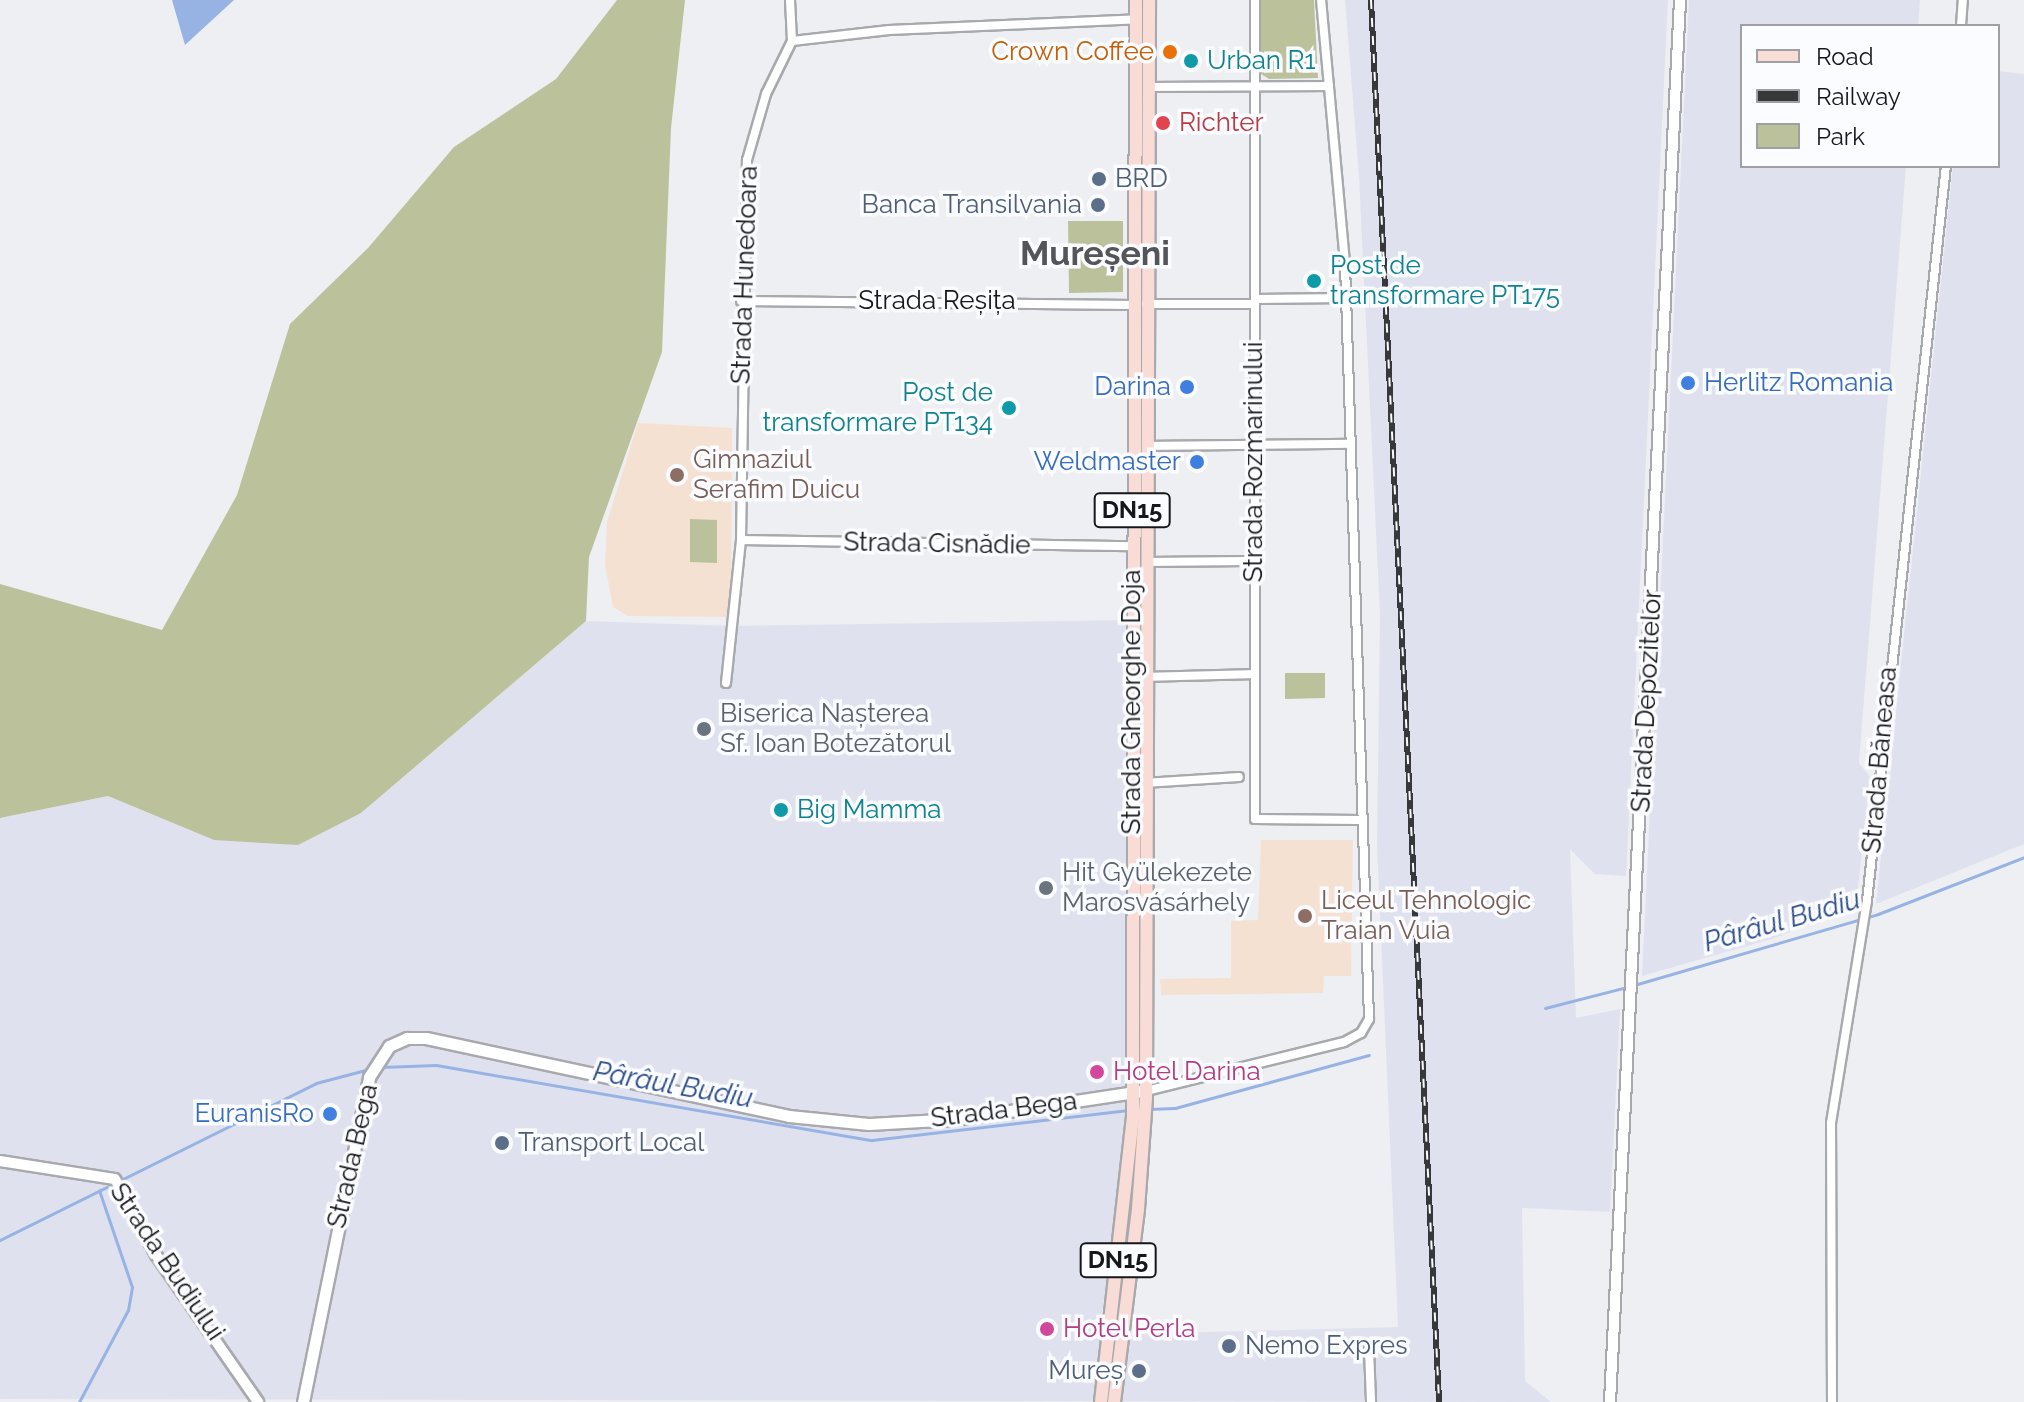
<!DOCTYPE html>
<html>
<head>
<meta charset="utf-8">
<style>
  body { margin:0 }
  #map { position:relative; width:2024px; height:1402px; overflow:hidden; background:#eeeff3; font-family:Raleway,sans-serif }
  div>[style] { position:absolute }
  .built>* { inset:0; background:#dfe2ee }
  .education>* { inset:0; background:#f5e1d2 }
  .green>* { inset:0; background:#bbc29b }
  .water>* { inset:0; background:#97b3e4 }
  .stream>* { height:3px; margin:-1.5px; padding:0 1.5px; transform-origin:1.5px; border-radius:1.5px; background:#97b3e4 }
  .roads { filter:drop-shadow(2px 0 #a8a9ad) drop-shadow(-2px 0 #a8a9ad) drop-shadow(0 2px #a8a9ad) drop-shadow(0 -2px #a8a9ad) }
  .minor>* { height:8px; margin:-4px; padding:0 4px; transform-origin:4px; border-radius:4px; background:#fff }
  .tertiary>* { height:10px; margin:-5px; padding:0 5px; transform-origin:5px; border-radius:5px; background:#fff }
  .secondary>* { height:11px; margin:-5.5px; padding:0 5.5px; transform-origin:5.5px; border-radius:5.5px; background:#fff }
  .primary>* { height:12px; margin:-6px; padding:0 6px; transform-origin:6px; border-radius:6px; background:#fadcd6 }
  .rail>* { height:6px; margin-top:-3px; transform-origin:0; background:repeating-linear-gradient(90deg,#fbfcff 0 9px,#373839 0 18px); box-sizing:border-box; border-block:2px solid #373839 }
  .dots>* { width:22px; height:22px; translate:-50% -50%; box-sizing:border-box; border:4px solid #fbfcff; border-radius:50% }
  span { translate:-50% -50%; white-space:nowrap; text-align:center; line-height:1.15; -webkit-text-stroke:7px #fbfcff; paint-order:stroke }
  .shield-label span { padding:2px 6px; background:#fbfcff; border:2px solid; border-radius:6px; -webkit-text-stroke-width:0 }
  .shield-label { font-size:24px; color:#161718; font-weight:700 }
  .food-label { font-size:26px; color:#c56008 }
  .right { translate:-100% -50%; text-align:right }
  .culture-label { font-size:26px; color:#0d838f }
  .left { translate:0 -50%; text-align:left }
  .health-label { font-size:26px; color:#be3a42 }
  .service-label { font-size:26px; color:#4e5e75 }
  .street-label { font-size:26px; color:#161718 }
  .shop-label { font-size:26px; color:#366cbe }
  .education-label { font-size:26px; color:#785e54 }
  .worship-label { font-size:26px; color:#5b616d }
  .hotel-label { font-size:26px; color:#b23c85 }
  .water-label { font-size:28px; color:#2a4b88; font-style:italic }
  .district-label { font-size:34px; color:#545558; font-weight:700 }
  .legend { position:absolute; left:1740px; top:24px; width:260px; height:144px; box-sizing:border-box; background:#fbfcff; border:2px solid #9fa0a3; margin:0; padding:10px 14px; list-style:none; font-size:24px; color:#161718 }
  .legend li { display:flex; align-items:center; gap:16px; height:40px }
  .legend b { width:40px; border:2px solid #9fa0a3 }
</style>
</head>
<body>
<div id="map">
  <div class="built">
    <i style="clip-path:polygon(1345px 0,1668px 0,1626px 876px,1595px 874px,1570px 849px,1576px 1018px,1620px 1009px,1610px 1212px,1522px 1208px,1525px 1381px,1551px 1402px,0 1399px,0 818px,108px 796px,214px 840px,361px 813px,586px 621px,734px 626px,1128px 620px,1128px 1096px,1118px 1218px,1098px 1335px,1398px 1327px,1377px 845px,1380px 616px,1359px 176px)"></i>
    <i style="clip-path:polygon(1689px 0,1920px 0,1918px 26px,1742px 26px,1742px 166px,1906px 166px,1859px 763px,1870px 777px,1856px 906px,1775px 938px,1642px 976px)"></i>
    <i style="clip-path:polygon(1998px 71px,2024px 74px,2024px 844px,1876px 904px,1953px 166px,1998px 166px)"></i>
  </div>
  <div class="education">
    <i style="clip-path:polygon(638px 423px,732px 428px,731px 617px,628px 616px,613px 607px,605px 565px,607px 522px)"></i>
    <i style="clip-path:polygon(1261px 840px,1353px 840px,1351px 976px,1324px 976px,1323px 993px,1161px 995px,1160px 979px,1231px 978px,1231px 921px,1258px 920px)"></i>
  </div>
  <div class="green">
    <i style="clip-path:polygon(617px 0,685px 0,671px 128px,662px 352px,589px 557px,586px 621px,361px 813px,298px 845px,214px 840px,108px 796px,0 818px,0 584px,162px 630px,237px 495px,290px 324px,368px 248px,454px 147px,556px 79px)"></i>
    <i style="clip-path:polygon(1259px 0,1314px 0,1318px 78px,1269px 79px,1261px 74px)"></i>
    <i style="clip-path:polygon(1068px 221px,1123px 221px,1123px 292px,1069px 293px)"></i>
    <i style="clip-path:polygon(690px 519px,717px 520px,717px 563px,690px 562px)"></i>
    <i style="clip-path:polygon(1285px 673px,1325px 673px,1325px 698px,1285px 699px)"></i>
  </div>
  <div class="water">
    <i style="clip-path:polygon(172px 0,234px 0,185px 45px)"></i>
  </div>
  <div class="stream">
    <i style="left:1634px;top:985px;width:254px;rotate:-16.2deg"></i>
    <i style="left:1878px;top:914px;width:157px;rotate:-21.3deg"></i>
    <i style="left:1545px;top:1008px;width:85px;rotate:-14.4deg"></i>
    <i style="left:381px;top:1067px;width:55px;rotate:-2.1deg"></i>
    <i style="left:436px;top:1065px;width:442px;rotate:9.8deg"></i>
    <i style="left:872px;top:1140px;width:258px;rotate:-6.7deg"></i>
    <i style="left:1148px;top:1109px;width:27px;rotate:-2deg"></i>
    <i style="left:1175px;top:1108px;width:201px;rotate:-15.3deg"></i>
    <i style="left:0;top:1240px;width:353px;rotate:-26.4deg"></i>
    <i style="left:316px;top:1083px;width:55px;rotate:-14.8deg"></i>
    <i style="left:79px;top:1402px;width:104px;rotate:-62deg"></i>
    <i style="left:128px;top:1310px;width:23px;rotate:-80deg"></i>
    <i style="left:132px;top:1287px;width:102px;rotate:-108.8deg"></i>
  </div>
  <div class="roads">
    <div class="minor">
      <i style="left:1255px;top:0;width:819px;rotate:90deg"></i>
      <i style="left:1255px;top:819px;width:104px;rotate:0.6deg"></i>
      <i style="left:1961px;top:26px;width:26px;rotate:-86deg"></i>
      <i style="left:792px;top:41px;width:98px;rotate:-6.5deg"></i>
      <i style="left:889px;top:30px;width:249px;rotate:-2.5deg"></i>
      <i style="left:1149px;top:87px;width:180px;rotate:-0.3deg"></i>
      <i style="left:1255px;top:299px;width:91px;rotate:-0.6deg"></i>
      <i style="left:741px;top:301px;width:392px;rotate:0.6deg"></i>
      <i style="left:1146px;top:304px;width:109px"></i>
      <i style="left:1146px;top:446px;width:205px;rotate:-0.6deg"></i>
      <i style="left:741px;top:540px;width:391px;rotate:0.9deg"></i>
      <i style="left:1146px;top:562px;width:107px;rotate:-0.5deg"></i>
      <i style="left:1146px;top:677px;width:107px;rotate:-1.6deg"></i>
      <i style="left:726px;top:683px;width:144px;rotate:-84deg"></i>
      <i style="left:741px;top:540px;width:380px;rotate:-89.1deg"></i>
      <i style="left:747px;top:160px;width:69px;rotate:-73.9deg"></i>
      <i style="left:766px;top:94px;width:59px;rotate:-63.9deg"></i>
      <i style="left:792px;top:41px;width:41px;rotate:-92.8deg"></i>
      <i style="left:1144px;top:783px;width:95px;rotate:-3.6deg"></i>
      <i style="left:1146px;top:1091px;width:204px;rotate:-13.9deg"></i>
      <i style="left:1344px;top:1042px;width:19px;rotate:-28deg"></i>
      <i style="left:1361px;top:1033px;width:16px;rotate:-60deg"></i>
      <i style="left:1369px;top:1019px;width:756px;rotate:-91.82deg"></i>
      <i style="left:1345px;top:263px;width:264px;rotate:-95.2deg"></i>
      <i style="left:1369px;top:1349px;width:53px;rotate:87.8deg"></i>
      <i style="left:1832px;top:1402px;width:279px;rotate:-90.2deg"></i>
      <i style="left:1831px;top:1123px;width:225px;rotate:-80.8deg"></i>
      <i style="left:1867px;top:901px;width:739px;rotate:-83.87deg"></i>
    </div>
    <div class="tertiary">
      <i style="left:0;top:1161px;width:116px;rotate:8.9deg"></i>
      <i style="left:115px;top:1179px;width:86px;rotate:61.7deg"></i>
      <i style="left:156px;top:1255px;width:179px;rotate:55.2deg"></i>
      <i style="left:1610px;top:1402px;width:1404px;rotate:-87.14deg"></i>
    </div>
    <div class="secondary">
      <i style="left:303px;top:1402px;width:332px;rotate:-78.5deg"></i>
      <i style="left:369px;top:1077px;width:37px;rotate:-57deg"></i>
      <i style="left:389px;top:1046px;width:20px;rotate:-24deg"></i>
      <i style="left:407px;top:1038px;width:19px"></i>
      <i style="left:426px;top:1038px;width:371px;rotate:12.1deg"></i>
      <i style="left:789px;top:1116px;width:80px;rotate:5.7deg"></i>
      <i style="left:869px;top:1124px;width:87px;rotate:-3.3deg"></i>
      <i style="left:956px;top:1119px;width:187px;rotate:-8.6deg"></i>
    </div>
    <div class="primary">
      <i style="left:1101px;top:1402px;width:287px;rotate:-83.6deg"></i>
      <i style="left:1133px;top:1117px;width:1117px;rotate:-89.85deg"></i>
      <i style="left:1114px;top:1402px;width:194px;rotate:-82.9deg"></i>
      <i style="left:1138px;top:1209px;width:112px;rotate:-85.9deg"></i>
      <i style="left:1146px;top:1097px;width:1097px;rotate:-89.84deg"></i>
    </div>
  </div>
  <div class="rail">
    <i style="left:1371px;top:0;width:1404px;rotate:87.22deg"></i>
  </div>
  <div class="dots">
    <i style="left:1170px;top:52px;background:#e8710a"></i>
    <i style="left:1191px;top:61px;background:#0f9aa8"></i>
    <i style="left:1163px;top:123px;background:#e0444e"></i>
    <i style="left:1099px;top:179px;background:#5c6f8a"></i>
    <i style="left:1098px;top:205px;background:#5c6f8a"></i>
    <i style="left:1314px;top:281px;background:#0f9aa8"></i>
    <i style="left:1688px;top:383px;background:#3f7fe0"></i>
    <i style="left:1187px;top:387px;background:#3f7fe0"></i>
    <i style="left:1009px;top:408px;background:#0f9aa8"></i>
    <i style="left:1197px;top:462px;background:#3f7fe0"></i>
    <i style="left:677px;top:475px;background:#8d6e63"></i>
    <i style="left:704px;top:729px;background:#6b7280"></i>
    <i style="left:781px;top:810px;background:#0f9aa8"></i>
    <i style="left:1046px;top:888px;background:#6b7280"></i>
    <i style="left:1305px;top:916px;background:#8d6e63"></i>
    <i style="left:1097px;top:1072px;background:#d1479c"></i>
    <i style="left:330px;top:1114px;background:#3f7fe0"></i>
    <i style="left:502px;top:1143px;background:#5c6f8a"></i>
    <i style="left:1047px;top:1329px;background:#d1479c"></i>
    <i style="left:1229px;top:1346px;background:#5c6f8a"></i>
    <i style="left:1139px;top:1371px;background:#5c6f8a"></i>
  </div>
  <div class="shield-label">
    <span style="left:1132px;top:510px">DN15</span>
    <span style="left:1118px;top:1260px">DN15</span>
  </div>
  <div class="food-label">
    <span class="right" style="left:1154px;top:52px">Crown Coffee</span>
  </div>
  <div class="culture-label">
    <span class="left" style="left:1207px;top:61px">Urban R1</span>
    <span class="left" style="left:1330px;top:281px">Post de<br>transformare PT175</span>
    <span class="right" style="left:993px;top:408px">Post de<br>transformare PT134</span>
    <span class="left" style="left:797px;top:810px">Big Mamma</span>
  </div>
  <div class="health-label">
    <span class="left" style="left:1179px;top:123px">Richter</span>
  </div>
  <div class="service-label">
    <span class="left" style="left:1115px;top:179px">BRD</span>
    <span class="right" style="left:1082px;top:205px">Banca Transilvania</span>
    <span class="left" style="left:518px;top:1143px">Transport Local</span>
    <span class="left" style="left:1245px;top:1346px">Nemo Expres</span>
    <span class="right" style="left:1123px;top:1371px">Mureș</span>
  </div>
  <div class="street-label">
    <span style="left:745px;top:275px;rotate:-88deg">Strada Hunedoara</span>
    <span style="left:937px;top:301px">Strada Reșița</span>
    <span style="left:1254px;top:462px;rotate:-90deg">Strada Rozmarinului</span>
    <span style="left:937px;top:544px;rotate:1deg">Strada Cisnădie</span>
    <span style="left:1647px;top:701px;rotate:-87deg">Strada Depozitelor</span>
    <span style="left:1132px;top:702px;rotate:-90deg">Strada Gheorghe Doja</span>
    <span style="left:1880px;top:760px;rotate:-85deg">Strada Băneasa</span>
    <span style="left:1004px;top:1110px;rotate:-7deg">Strada Bega</span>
    <span style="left:353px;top:1156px;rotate:-77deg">Strada Bega</span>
    <span style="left:167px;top:1262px;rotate:56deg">Strada Budiului</span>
  </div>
  <div class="shop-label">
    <span class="left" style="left:1704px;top:383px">Herlitz Romania</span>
    <span class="right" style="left:1171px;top:387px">Darina</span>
    <span class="right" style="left:1181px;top:462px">Weldmaster</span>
    <span class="right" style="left:314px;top:1114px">EuranisRo</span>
  </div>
  <div class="education-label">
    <span class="left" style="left:693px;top:475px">Gimnaziul<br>Serafim Duicu</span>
    <span class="left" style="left:1321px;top:916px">Liceul Tehnologic<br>Traian Vuia</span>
  </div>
  <div class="worship-label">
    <span class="left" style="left:720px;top:729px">Biserica Nașterea<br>Sf. Ioan Botezătorul</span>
    <span class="left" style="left:1062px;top:888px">Hit Gyülekezete<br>Marosvásárhely</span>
  </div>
  <div class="hotel-label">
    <span class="left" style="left:1113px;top:1072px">Hotel Darina</span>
    <span class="left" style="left:1063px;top:1329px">Hotel Perla</span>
  </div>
  <div class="water-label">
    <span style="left:1782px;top:921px;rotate:-16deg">Pârâul Budiu</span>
    <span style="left:673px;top:1085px;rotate:10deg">Pârâul Budiu</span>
  </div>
  <div class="district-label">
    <span style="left:1095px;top:254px">Mureșeni</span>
  </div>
  <ul class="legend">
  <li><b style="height:10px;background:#fadcd6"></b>Road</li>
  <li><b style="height:10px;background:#373839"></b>Railway</li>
  <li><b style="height:22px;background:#bbc29b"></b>Park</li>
  </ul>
</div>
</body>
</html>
